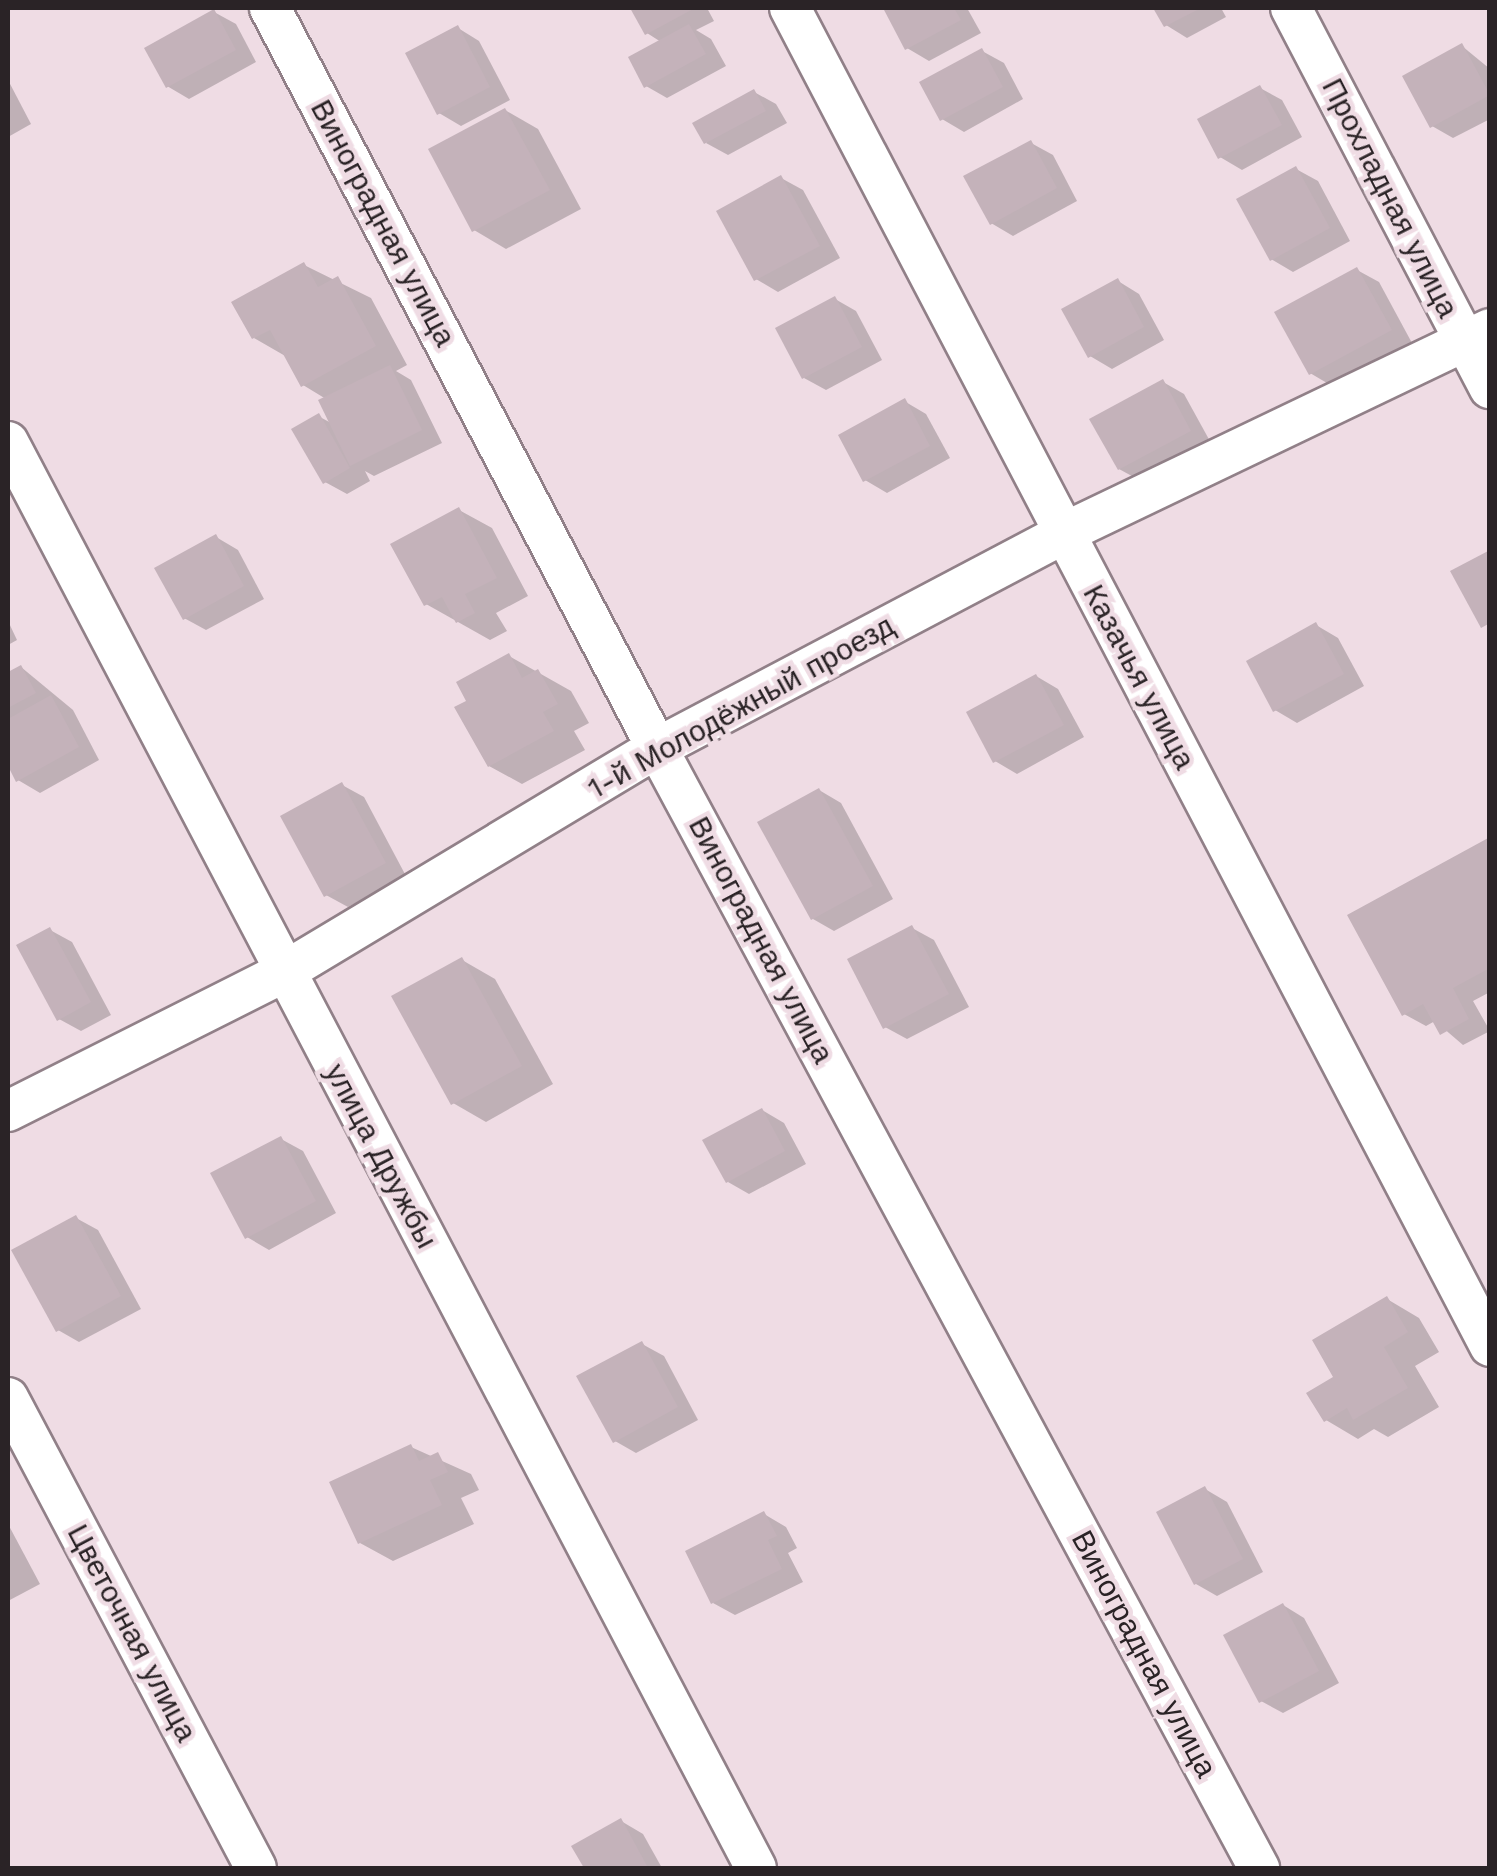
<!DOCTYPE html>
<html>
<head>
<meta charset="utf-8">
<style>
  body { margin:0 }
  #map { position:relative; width:1497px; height:1876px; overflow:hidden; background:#efdce4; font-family:"Work Sans",sans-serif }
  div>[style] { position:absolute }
  .shadow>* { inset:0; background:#0003 }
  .building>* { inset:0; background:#c4b2ba }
  .roads { filter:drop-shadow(2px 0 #918088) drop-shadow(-2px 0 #918088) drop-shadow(0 2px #918088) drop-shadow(0 -2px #918088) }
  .minor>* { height:40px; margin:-20px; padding:0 20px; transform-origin:20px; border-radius:20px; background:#fff }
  span { translate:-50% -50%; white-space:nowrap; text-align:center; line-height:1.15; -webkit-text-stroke:9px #efdce4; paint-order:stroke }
  .street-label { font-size:30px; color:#2a2326 }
  .frame { position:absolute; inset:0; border:10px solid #2a2326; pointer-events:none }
</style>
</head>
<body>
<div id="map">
  <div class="shadow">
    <i style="clip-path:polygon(633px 8px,707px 8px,714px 21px,696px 30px,711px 39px,726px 66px,667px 98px,646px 86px,661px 42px,647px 33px)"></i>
    <i style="clip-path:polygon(885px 8px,967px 8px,981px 33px,929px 61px,907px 48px)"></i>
    <i style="clip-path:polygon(1156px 8px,1221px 8px,1226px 17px,1187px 38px,1166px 25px)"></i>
    <i style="clip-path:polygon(214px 12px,236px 24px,256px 62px,189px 99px,167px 86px)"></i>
    <i style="clip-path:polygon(458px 28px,479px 41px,510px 100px,461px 126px,439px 113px)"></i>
    <i style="clip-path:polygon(1462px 46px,1490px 69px,1490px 119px,1453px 138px,1432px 126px)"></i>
    <i style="clip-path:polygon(982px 51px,1004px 63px,1023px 99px,964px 132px,942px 119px)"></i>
    <i style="clip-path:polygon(8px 80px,31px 124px,8px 137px)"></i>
    <i style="clip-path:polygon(1260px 88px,1282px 100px,1302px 137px,1242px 170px,1220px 157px)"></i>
    <i style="clip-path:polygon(754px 92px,776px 104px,787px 123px,728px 155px,706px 143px)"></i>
    <i style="clip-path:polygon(505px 110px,538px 129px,581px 209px,506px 249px,474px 230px)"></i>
    <i style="clip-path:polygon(1031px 143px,1053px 155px,1077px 201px,1013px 236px,991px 223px)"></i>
    <i style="clip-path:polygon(1296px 169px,1318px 181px,1350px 241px,1293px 272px,1271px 259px)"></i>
    <i style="clip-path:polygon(781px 178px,803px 190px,840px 258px,778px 292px,756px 279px)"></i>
    <i style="clip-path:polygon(304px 265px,371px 298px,407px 365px,396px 371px,411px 380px,442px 443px,374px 476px,365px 471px,370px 481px,347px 494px,325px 482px,318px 416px,333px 424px,326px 399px,303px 385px,287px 357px,254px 338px)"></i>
    <i style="clip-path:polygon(1357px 270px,1379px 282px,1412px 343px,1332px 386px,1310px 373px)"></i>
    <i style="clip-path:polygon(1118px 281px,1139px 294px,1164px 340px,1112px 369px,1090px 356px)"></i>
    <i style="clip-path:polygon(835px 299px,856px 311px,882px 360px,826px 390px,804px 378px)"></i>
    <i style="clip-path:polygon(1163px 382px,1184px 394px,1211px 443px,1141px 481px,1119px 469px)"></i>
    <i style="clip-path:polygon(904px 401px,926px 414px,950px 458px,887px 493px,865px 480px)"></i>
    <i style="clip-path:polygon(459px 510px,492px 528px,528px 596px,496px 613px,507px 631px,490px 640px,426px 604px)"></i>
    <i style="clip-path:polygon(216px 537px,238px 550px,264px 599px,206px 630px,184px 618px)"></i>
    <i style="clip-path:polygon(8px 621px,17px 640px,8px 645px)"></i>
    <i style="clip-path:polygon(1316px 625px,1338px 638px,1364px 686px,1297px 723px,1275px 710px)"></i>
    <i style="clip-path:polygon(509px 656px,571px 691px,589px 723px,574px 731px,585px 750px,522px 784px,489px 766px,469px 702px)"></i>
    <i style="clip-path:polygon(21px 667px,73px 710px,99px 760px,40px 793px,18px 780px,8px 761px,8px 675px)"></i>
    <i style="clip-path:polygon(1036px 676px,1058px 689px,1084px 737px,1017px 774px,995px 761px)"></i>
    <i style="clip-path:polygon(342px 785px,364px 797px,406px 876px,348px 907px,326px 895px)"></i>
    <i style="clip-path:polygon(819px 790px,841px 803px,893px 899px,834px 931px,813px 919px)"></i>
    <i style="clip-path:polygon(1490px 840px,1490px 992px,1473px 1001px,1490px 1031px,1463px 1045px,1435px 1021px,1426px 1026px,1404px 1014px)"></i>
    <i style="clip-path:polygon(912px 928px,934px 940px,969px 1007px,907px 1039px,885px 1027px)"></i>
    <i style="clip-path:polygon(50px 930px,72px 942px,111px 1015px,81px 1031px,59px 1019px)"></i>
    <i style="clip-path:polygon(462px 960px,495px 979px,553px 1084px,486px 1122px,453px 1103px)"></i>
    <i style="clip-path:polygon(762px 1110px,784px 1123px,806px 1164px,749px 1194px,728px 1182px)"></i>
    <i style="clip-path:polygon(281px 1139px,303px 1151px,336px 1213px,269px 1250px,247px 1237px)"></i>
    <i style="clip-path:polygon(76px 1218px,98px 1230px,141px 1309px,79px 1342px,58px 1330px)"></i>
    <i style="clip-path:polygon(1387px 1299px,1419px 1318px,1439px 1352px,1415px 1366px,1439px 1407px,1388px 1437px,1374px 1429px,1358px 1439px,1326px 1420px,1337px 1378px)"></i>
    <i style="clip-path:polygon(642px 1344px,664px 1356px,698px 1420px,636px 1453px,615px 1441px)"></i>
    <i style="clip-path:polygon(411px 1447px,471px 1474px,479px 1490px,461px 1498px,474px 1524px,393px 1561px,360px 1543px)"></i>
    <i style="clip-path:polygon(1205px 1489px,1227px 1502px,1263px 1572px,1217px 1596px,1196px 1584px)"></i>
    <i style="clip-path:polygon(764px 1514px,786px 1527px,797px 1548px,788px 1553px,803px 1582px,735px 1615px,713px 1603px)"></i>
    <i style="clip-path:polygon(8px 1524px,40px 1584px,8px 1601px)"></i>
    <i style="clip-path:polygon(1283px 1605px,1304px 1618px,1339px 1683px,1283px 1713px,1261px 1701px)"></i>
    <i style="clip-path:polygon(621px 1821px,643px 1834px,662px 1868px,587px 1868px,575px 1847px)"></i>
  </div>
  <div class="building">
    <i style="clip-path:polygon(630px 8px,695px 8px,645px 35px)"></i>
    <i style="clip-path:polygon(883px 8px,954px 8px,961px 20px,905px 50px)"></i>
    <i style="clip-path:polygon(1153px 8px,1201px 8px,1164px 27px)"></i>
    <i style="clip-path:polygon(214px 9px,236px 50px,166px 88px,144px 48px)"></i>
    <i style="clip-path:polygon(689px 24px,706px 54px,644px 88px,628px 57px)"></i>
    <i style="clip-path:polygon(458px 25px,490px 87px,437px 115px,405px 53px)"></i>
    <i style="clip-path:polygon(1462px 43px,1490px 95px,1430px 128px,1402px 76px)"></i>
    <i style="clip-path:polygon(982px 48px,1003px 87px,940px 121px,919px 82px)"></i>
    <i style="clip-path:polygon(1260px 85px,1282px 125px,1218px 159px,1197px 119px)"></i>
    <i style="clip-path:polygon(754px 89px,766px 111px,704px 144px,692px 123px)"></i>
    <i style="clip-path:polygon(505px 108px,550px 190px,472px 232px,428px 149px)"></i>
    <i style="clip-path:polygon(1031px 140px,1057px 188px,990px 225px,963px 176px)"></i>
    <i style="clip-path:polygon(1296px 166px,1330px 228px,1270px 261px,1236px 199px)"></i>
    <i style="clip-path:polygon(781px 175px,820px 246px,754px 281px,716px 211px)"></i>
    <i style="clip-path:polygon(304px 262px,318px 287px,338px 276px,376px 346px,301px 387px,270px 330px,252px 339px,231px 302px)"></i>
    <i style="clip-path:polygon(1357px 267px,1392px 330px,1309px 375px,1274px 312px)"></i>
    <i style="clip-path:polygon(1118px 278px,1144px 327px,1088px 358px,1061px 309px)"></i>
    <i style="clip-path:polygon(835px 296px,862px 347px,802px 379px,775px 328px)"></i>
    <i style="clip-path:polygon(390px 365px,422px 430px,350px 466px,318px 400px)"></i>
    <i style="clip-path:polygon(1163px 379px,1191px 431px,1118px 470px,1089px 419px)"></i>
    <i style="clip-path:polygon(905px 398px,930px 446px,863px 482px,838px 435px)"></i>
    <i style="clip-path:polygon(319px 413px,350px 468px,323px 484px,291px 429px)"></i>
    <i style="clip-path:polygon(459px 507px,497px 578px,465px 594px,475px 613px,456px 623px,442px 597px,424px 606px,390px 544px)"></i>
    <i style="clip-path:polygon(216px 534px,244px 586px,183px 620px,154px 568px)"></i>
    <i style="clip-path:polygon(1490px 550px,1490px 623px,1481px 628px,1450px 571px)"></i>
    <i style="clip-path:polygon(1316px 622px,1344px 674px,1273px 712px,1246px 661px)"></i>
    <i style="clip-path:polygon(509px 653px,522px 678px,538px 669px,558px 704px,543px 712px,554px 731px,488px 767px,454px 707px,466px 701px,456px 682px)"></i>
    <i style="clip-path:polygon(21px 665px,36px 693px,8px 708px,8px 672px)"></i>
    <i style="clip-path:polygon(1036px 674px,1064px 725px,993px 763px,966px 712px)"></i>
    <i style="clip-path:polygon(51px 695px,79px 747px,16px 782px,8px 766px,8px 719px)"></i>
    <i style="clip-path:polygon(342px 782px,386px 863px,324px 897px,280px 816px)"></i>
    <i style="clip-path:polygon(819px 788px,873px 886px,811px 920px,757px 822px)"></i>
    <i style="clip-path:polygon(1490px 837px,1490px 968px,1453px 988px,1469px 1019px,1440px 1035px,1423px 1004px,1402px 1016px,1347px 915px)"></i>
    <i style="clip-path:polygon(912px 925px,949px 994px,883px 1029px,847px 959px)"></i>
    <i style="clip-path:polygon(50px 927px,91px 1002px,57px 1021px,16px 945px)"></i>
    <i style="clip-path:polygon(462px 957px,522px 1066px,451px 1105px,391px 996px)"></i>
    <i style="clip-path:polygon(762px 1108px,785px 1151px,726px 1183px,702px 1140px)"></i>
    <i style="clip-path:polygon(281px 1136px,316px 1201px,245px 1239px,210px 1173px)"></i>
    <i style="clip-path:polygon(76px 1215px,121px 1296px,56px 1332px,11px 1250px)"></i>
    <i style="clip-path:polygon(1387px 1296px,1408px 1332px,1384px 1347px,1408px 1388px,1353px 1420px,1347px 1408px,1324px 1422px,1306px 1393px,1333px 1377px,1312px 1340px)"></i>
    <i style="clip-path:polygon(642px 1341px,678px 1407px,613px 1443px,576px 1376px)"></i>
    <i style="clip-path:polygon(411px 1444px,419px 1461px,438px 1452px,448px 1472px,430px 1480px,442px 1505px,358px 1544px,329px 1482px)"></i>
    <i style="clip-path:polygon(1205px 1486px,1243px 1559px,1194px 1585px,1156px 1512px)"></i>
    <i style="clip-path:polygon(764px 1511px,777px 1536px,768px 1540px,782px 1569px,711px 1604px,685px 1551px)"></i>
    <i style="clip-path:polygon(1283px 1603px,1319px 1671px,1259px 1703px,1223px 1635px)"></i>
    <i style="clip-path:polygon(621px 1818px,647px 1866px,584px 1868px,571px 1846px)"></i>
  </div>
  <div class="roads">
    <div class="minor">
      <i style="left:270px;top:8px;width:835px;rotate:62.39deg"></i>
      <i style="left:657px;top:748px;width:1272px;rotate:61.74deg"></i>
      <i style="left:790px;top:8px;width:1510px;rotate:62.38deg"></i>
      <i style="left:1291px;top:8px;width:429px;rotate:62.4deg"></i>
      <i style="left:8px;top:442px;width:1610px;rotate:62.32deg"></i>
      <i style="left:8px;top:1111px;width:309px;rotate:-26.7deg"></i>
      <i style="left:284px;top:972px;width:435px;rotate:-31deg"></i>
      <i style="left:657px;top:748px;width:460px;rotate:-27.8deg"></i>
      <i style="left:1064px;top:533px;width:472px;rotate:-25.6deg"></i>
      <i style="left:8px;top:1398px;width:531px;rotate:62.18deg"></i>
    </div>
  </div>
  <div class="street-label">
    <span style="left:1390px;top:198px;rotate:63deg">Прохладная улица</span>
    <span style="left:383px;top:223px;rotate:62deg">Виноградная улица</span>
    <span style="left:1139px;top:677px;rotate:62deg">Казачья улица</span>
    <span style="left:741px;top:707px;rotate:-29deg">1-й Молодёжный проезд</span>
    <span style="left:761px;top:940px;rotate:62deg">Виноградная улица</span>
    <span style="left:381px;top:1156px;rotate:62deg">улица Дружбы</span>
    <span style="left:132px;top:1633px;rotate:62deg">Цветочная улица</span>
    <span style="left:1144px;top:1654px;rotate:62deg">Виноградная улица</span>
  </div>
  <div class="frame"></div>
</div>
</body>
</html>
